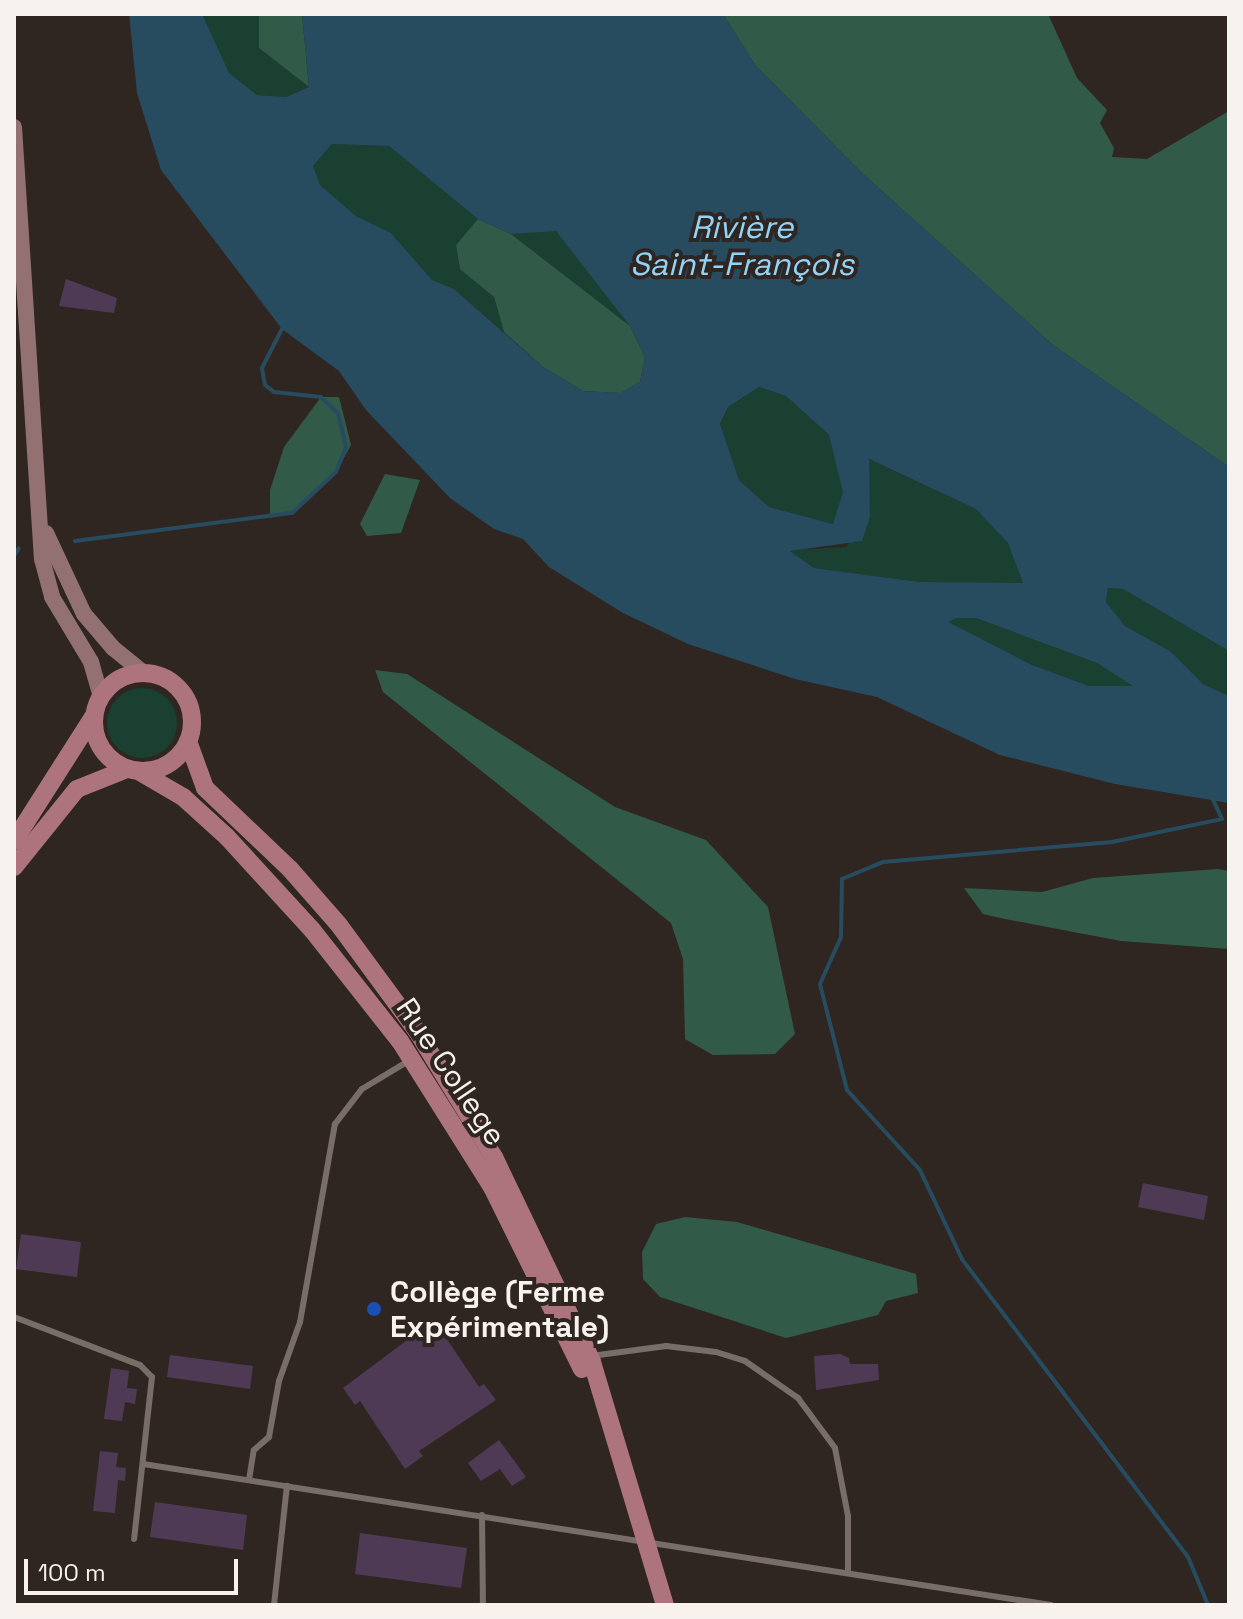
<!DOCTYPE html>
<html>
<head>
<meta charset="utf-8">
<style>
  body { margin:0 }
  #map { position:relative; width:1243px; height:1619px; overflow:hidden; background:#2f2622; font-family:"Space Grotesk",sans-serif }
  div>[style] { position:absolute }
  .green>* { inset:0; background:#1a4031 }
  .round { border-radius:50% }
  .forest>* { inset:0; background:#325a49 }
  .water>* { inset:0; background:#274c60 }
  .stream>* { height:4px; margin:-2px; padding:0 2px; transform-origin:2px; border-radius:2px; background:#274c60 }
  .building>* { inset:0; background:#4f3a56 }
  .service>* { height:6px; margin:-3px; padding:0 3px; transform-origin:3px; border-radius:3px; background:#786d68 }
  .secondary>* { height:16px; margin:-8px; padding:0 8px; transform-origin:8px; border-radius:8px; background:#937173 }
  .primary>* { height:18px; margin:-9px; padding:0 9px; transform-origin:9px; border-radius:9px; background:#ae747e }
  .primary>.ring { margin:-9px; padding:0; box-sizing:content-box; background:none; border:18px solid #ae747e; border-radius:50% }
  .dots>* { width:22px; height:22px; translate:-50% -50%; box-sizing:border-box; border:4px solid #2f2622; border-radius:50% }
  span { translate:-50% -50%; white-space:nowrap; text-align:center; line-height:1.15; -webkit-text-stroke:8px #2f2622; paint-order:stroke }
  .street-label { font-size:30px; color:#f8f2ef }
  .poi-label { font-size:30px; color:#f8f2ef; font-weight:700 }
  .left { translate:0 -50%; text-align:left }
  .water-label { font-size:32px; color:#92d3f9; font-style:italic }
  .frame { position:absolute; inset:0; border:16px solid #f8f2ef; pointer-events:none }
  .scale { position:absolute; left:24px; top:1559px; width:214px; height:36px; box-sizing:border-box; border:4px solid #f8f2ef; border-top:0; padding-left:10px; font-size:24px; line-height:28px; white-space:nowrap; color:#f8f2ef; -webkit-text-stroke:6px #2f2622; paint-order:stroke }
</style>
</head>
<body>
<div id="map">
  <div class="green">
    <i style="clip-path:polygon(202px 14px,259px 14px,259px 48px,309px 87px,286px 97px,257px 95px,228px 73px)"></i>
    <i style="clip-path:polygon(332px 144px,389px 146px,478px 219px,456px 245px,460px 268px,494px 297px,504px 332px,454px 289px,432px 280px,391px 233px,356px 216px,320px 185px,313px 166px)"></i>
    <i style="clip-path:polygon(556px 230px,572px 248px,630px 326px,511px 234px)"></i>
    <i style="clip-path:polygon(759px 387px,786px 396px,829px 435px,844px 492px,833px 524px,769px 507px,739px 480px,720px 425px,728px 407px)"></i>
    <i style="clip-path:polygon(868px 459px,976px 509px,1008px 543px,1024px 584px,920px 582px,814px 568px,789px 550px,846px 547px,870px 517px)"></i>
    <i style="clip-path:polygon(1108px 588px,1123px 589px,1229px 651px,1229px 696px,1203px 684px,1170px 651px,1125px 626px,1106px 603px)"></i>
    <i style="clip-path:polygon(957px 618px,976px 618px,1097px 663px,1135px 686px,1089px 686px,1032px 665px,947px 622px)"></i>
    <i class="round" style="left:107px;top:688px;width:70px;height:70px"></i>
  </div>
  <div class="forest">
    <i style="clip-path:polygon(259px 14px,302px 14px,309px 87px,259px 48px)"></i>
    <i style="clip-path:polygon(723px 14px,1048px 14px,1077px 78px,1107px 110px,1100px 123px,1114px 148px,1112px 157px,1147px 159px,1229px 111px,1229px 467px,1053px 345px,862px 173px,756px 66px)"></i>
    <i style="clip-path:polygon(478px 219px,511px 234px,630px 326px,645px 357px,640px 382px,621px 393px,583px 391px,543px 367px,504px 332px,494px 297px,460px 269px,456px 245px)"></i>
    <i style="clip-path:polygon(321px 397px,339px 397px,351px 445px,336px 472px,292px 513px,270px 518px,270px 490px,284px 447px)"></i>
    <i style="clip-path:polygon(385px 474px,420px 480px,401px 533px,367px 536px,360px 524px)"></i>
    <i style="clip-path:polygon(375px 670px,407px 674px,615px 807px,706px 840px,768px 907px,795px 1034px,775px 1054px,713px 1055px,685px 1039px,683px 959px,671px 923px,383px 692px)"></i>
    <i style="clip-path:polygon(1218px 869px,1229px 871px,1229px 949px,1121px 941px,1005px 919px,983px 914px,964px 888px,1042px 892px,1093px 878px)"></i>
    <i style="clip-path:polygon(685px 1217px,737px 1222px,916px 1274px,918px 1293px,886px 1301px,878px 1315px,786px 1338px,660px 1297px,643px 1279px,642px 1252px,656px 1224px)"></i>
  </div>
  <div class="water">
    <i style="clip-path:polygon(evenodd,129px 14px,202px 14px,229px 73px,257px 95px,286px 97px,309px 87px,302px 14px,723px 14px,756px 66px,862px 173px,1053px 345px,1229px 467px,1229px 651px,1123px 589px,1108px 588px,1106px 602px,1125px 626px,1170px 651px,1203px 684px,1229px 696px,1229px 803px,1115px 784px,1000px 755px,877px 697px,795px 679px,688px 644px,623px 613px,549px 567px,523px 539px,494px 529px,450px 498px,366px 410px,339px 371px,282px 329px,161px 170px,137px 93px,129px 14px,332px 144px,389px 146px,478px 219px,511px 234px,556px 231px,630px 326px,645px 357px,640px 382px,621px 393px,583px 391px,543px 367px,454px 289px,432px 280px,391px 233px,356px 216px,320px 185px,313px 166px,332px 144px,129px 14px,759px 387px,786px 396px,829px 435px,843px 492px,833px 524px,769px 507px,739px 480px,720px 424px,728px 407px,759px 387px,129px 14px,869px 459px,976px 509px,1008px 543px,1023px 583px,920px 582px,814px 568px,790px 551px,862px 541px,870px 517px,869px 459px,129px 14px,957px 618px,976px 618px,1097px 663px,1133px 686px,1089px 686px,1032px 665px,948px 622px,957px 618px)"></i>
  </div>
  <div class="stream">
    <i style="left:75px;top:541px;width:219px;rotate:-7.4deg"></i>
    <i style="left:292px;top:513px;width:60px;rotate:-43deg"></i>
    <i style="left:336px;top:472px;width:27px;rotate:-68deg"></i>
    <i style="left:346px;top:447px;width:35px;rotate:-103deg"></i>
    <i style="left:338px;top:413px;width:23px;rotate:-137deg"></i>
    <i style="left:321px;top:397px;width:47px;rotate:-173.9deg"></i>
    <i style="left:274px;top:392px;width:11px;rotate:-142deg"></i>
    <i style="left:265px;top:385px;width:17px;rotate:-100deg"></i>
    <i style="left:262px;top:368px;width:48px;rotate:-62.9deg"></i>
    <i style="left:14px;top:556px;width:9px;rotate:-58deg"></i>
    <i style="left:1208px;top:1605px;width:52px;rotate:-112.6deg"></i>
    <i style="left:1188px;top:1557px;width:374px;rotate:-127.2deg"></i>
    <i style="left:962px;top:1259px;width:98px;rotate:-115.3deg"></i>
    <i style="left:920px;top:1170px;width:108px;rotate:-132.4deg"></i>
    <i style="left:847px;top:1090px;width:109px;rotate:-104.3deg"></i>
    <i style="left:820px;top:984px;width:51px;rotate:-65.9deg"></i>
    <i style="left:841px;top:937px;width:58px;rotate:-89deg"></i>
    <i style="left:842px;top:879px;width:44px;rotate:-22.5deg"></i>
    <i style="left:883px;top:862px;width:230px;rotate:-5deg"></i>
    <i style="left:1112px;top:842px;width:112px;rotate:-11.8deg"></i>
    <i style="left:1222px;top:819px;width:23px;rotate:-115deg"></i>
  </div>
  <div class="building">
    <i style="clip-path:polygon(66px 279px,117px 298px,114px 313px,59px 306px)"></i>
    <i style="clip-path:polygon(1143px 1183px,1208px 1196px,1204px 1220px,1138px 1207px)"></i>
    <i style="clip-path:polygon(21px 1234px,81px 1242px,77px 1277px,16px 1269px)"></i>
    <i style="clip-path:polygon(434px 1320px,479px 1387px,484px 1384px,496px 1400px,419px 1451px,423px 1456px,405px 1469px,360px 1401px,355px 1405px,343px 1388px)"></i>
    <i style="clip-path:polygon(840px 1354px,849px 1358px,850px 1364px,878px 1364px,879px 1380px,816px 1390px,814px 1356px)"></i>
    <i style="clip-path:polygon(170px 1355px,253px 1366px,250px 1389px,167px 1377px)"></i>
    <i style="clip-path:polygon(111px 1368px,129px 1371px,127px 1388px,137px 1389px,135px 1404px,125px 1402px,122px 1421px,104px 1419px)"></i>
    <i style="clip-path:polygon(499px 1440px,526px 1477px,512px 1486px,500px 1469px,481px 1481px,468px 1463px)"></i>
    <i style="clip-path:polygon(100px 1451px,118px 1453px,116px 1467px,126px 1468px,125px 1481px,118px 1480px,115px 1513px,93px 1511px)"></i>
    <i style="clip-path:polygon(155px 1502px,247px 1515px,243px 1550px,150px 1537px)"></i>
    <i style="clip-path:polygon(360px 1533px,467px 1548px,461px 1588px,355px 1574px)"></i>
  </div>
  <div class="service">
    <i style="left:14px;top:1317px;width:135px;rotate:20.9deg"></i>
    <i style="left:140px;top:1365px;width:17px;rotate:45deg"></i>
    <i style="left:152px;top:1377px;width:163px;rotate:96.3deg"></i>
    <i style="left:591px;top:1356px;width:76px;rotate:-7.6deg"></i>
    <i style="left:666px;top:1346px;width:50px;rotate:6.8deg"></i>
    <i style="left:716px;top:1352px;width:30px;rotate:17deg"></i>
    <i style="left:745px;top:1361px;width:65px;rotate:34.9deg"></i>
    <i style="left:798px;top:1398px;width:62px;rotate:53.5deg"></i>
    <i style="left:835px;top:1448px;width:69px;rotate:79.2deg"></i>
    <i style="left:848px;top:1516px;width:55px;rotate:90deg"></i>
    <i style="left:143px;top:1464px;width:919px;rotate:8.83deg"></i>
    <i style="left:249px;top:1480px;width:30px;rotate:-81deg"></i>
    <i style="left:254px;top:1450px;width:20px;rotate:-41deg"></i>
    <i style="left:269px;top:1437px;width:57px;rotate:-79.9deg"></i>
    <i style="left:279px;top:1381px;width:63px;rotate:-70.4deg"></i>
    <i style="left:300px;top:1322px;width:201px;rotate:-80deg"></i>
    <i style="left:335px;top:1124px;width:44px;rotate:-52.4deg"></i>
    <i style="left:362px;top:1089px;width:56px;rotate:-31.1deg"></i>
    <i style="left:482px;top:1515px;width:90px;rotate:89.4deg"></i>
    <i style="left:274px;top:1605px;width:120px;rotate:-83.8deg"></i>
  </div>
  <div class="secondary">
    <i style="left:14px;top:127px;width:433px;rotate:86.3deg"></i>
    <i style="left:42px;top:559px;width:39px;rotate:75deg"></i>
    <i style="left:52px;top:597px;width:76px;rotate:59deg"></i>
    <i style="left:91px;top:662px;width:35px;rotate:74deg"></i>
    <i style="left:46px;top:533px;width:89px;rotate:64.9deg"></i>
    <i style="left:84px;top:614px;width:45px;rotate:49.5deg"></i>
    <i style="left:113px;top:648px;width:40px;rotate:39deg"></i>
  </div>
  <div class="primary">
    <i class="ring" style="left:94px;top:673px;width:80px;height:80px"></i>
    <i style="left:188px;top:741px;width:50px;rotate:70.1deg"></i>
    <i style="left:205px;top:788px;width:117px;rotate:43.6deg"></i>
    <i style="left:290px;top:869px;width:74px;rotate:48.8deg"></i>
    <i style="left:339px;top:925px;width:132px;rotate:53.7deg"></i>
    <i style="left:417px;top:1031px;width:148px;rotate:58.6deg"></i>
    <i style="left:494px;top:1157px;width:227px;rotate:64.4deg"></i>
    <i style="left:592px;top:1362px;width:254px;rotate:73.3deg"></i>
    <i style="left:140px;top:772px;width:50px;rotate:30.2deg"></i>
    <i style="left:183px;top:797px;width:59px;rotate:42.3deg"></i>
    <i style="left:227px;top:837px;width:127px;rotate:47.5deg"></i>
    <i style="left:313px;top:931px;width:140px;rotate:51.7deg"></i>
    <i style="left:400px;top:1041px;width:173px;rotate:57.8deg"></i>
    <i style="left:492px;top:1187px;width:203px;rotate:63.7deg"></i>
    <i style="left:14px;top:841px;width:147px;rotate:-57.5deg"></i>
    <i style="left:14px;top:867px;width:100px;rotate:-51.1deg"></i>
    <i style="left:77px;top:789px;width:54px;rotate:-21.8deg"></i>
  </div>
  <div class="dots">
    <i style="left:374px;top:1309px;background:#1a4fb4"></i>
  </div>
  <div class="street-label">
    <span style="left:451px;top:1072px;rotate:56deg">Rue College</span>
  </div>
  <div class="poi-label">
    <span class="left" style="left:390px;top:1309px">Collège (Ferme<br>Expérimentale)</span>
  </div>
  <div class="water-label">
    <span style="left:742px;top:246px">Rivière<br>Saint-François</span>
  </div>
  <div class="frame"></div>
  <div class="scale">100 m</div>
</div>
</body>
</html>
